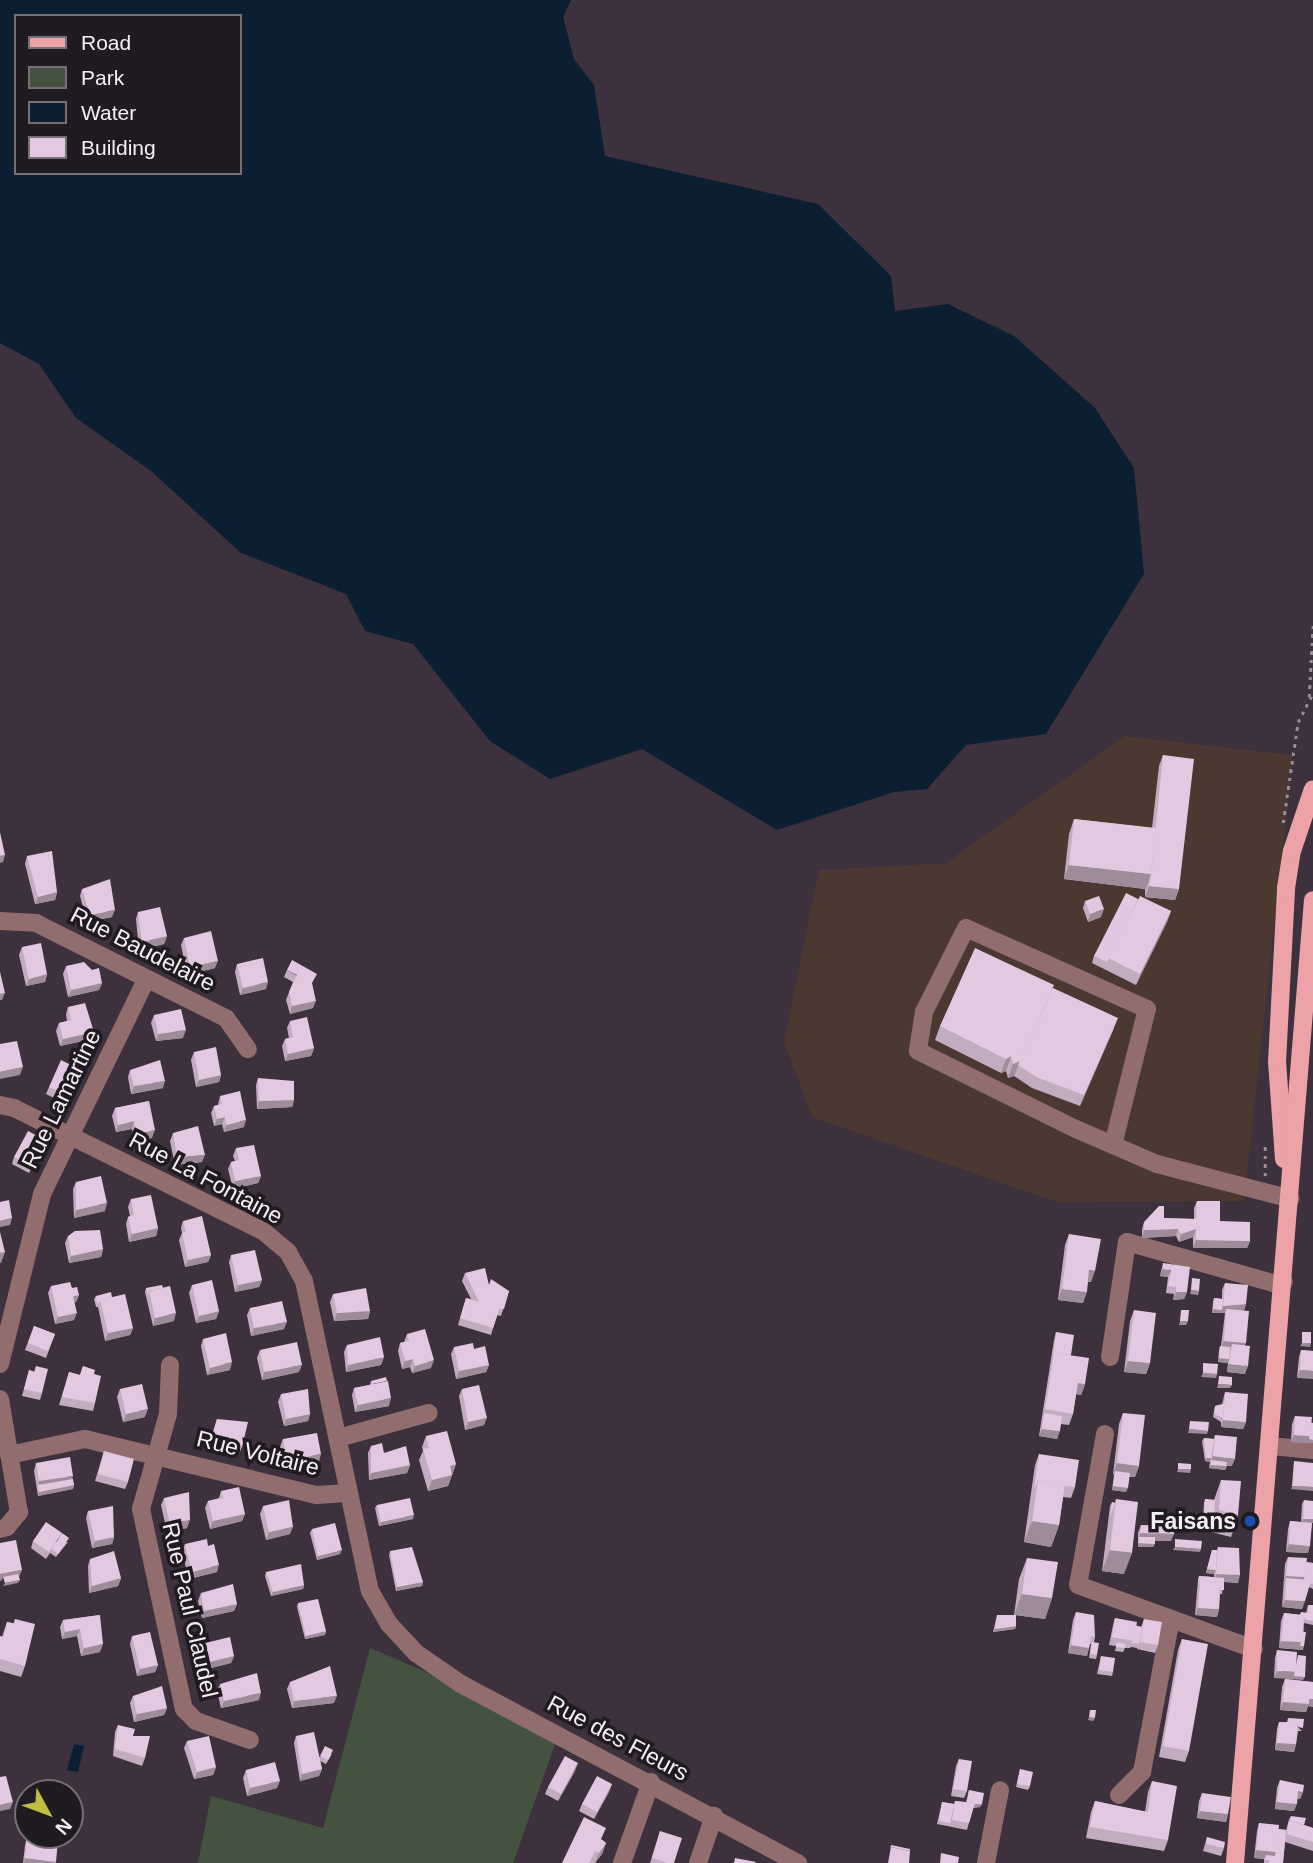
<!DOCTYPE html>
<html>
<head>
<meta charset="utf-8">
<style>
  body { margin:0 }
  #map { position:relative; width:1313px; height:1863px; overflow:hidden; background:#3c313c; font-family:Arial,sans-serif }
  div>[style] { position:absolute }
  .industrial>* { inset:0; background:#4b3831 }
  .green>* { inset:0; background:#44533f }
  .water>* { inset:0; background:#0c1e31 }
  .path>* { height:2.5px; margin-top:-1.25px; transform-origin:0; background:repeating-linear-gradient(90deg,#988e97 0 3.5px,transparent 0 8.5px) }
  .minor>* { height:18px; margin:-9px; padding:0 9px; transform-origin:9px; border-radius:9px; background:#916d6e }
  .major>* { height:18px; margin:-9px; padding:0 9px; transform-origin:9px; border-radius:9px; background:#eca2a6 }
  .wall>* { inset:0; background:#c2acc1 }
  .shaded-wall>* { inset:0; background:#9e8c9d }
  .building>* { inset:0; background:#e2c8e0 }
  .dots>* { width:19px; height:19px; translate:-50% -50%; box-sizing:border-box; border:4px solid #201b20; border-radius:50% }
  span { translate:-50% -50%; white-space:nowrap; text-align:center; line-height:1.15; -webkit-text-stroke:7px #201b20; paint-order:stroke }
  .street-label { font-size:23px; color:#f6eef5 }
  .poi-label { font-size:23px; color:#f6eef5; font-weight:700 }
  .right { translate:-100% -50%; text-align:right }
  .legend { position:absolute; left:14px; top:14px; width:228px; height:161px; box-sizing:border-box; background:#201b20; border:2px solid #766f75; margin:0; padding:9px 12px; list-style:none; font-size:21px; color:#f6eef5 }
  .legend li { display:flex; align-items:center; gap:14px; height:35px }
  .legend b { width:35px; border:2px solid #766f75 }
  .north { position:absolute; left:14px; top:1779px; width:70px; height:70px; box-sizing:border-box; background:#201b20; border:2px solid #766f75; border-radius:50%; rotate:131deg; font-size:19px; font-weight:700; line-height:28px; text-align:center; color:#f6eef5 }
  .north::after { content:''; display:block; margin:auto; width:24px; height:32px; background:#bebf42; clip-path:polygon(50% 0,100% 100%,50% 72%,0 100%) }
</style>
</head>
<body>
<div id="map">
  <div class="industrial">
    <i style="clip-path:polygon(1125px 736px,1293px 755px,1244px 1201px,1057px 1202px,812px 1117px,784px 1042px,819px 870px,946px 863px)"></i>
  </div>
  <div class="green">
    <i style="clip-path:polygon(370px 1648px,424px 1671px,555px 1744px,513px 1863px,198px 1863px,211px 1796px,323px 1828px)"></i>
  </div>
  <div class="water">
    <i style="clip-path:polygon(evenodd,0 0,571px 0,563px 17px,574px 59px,594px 85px,605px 156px,818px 204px,891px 276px,895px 311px,948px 304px,1014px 336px,1095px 408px,1134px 468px,1144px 574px,1046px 734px,966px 745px,927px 789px,894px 792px,777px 830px,642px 749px,550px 779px,490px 741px,413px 644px,365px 631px,346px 594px,241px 553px,151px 471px,76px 418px,39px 364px,0 343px,0 0,16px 16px,240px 16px,240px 173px,16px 173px,16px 16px)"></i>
    <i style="clip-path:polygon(74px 1744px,84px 1746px,78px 1772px,67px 1770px)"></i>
  </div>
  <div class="path">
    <i style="left:1309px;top:697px;width:75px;rotate:-86.9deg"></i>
    <i style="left:1283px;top:823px;width:102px;rotate:-81.6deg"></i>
    <i style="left:1298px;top:722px;width:34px;rotate:-63deg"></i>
    <i style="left:1265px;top:1176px;width:32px;rotate:-90deg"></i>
  </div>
  <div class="minor">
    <i style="left:0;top:921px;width:36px;rotate:3deg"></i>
    <i style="left:36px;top:923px;width:212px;rotate:26.6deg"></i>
    <i style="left:226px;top:1018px;width:38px;rotate:55deg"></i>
    <i style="left:0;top:1105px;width:14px;rotate:12deg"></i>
    <i style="left:14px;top:1108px;width:278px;rotate:26.3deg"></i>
    <i style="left:263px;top:1231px;width:33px;rotate:40deg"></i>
    <i style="left:288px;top:1252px;width:33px;rotate:61deg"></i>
    <i style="left:304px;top:1281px;width:317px;rotate:78deg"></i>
    <i style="left:370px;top:1591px;width:38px;rotate:60deg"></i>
    <i style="left:389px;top:1624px;width:40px;rotate:47deg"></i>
    <i style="left:416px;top:1653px;width:55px;rotate:34.6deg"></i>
    <i style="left:461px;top:1684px;width:382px;rotate:28deg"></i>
    <i style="left:1113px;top:1145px;width:140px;rotate:-76deg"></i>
    <i style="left:1147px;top:1009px;width:198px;rotate:-155.9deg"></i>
    <i style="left:966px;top:928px;width:94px;rotate:116.6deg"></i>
    <i style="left:924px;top:1012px;width:39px;rotate:99deg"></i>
    <i style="left:918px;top:1051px;width:176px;rotate:26.3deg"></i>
    <i style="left:1076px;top:1129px;width:88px;rotate:23.4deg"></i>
    <i style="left:1157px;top:1164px;width:138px;rotate:14.6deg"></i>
    <i style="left:1110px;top:1357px;width:116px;rotate:-81.6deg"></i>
    <i style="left:1127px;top:1242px;width:155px;rotate:15.7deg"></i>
    <i style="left:1276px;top:1284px;width:8px;rotate:-14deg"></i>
    <i style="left:0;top:1364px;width:175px;rotate:-76.1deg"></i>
    <i style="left:42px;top:1194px;width:238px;rotate:-64.1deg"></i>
    <i style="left:170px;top:1365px;width:49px;rotate:92.3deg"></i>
    <i style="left:168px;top:1414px;width:99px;rotate:105.9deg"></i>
    <i style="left:141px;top:1509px;width:205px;rotate:77.9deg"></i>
    <i style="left:184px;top:1709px;width:17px;rotate:45deg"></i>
    <i style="left:196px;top:1721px;width:57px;rotate:19.4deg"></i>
    <i style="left:0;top:1399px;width:115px;rotate:80.5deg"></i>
    <i style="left:19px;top:1512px;width:19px;rotate:129deg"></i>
    <i style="left:7px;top:1527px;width:7px;rotate:164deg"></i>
    <i style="left:1105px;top:1434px;width:153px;rotate:100.1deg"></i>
    <i style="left:1078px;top:1585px;width:187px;rotate:20deg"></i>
    <i style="left:338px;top:1438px;width:94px;rotate:-15.4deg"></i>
    <i style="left:1270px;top:1446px;width:43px;rotate:5.3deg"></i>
    <i style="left:9px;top:1455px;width:78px;rotate:-11.9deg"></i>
    <i style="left:85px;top:1439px;width:239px;rotate:13.6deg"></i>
    <i style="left:317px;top:1495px;width:30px;rotate:-4deg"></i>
    <i style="left:1119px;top:1795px;width:33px;rotate:-45deg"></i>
    <i style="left:1142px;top:1772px;width:156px;rotate:-79.3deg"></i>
    <i style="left:622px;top:1863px;width:86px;rotate:-70.3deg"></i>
    <i style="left:698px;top:1863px;width:50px;rotate:-71.2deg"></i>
    <i style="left:986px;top:1863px;width:74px;rotate:-79.1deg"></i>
  </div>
  <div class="major">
    <i style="left:1284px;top:1159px;width:97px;rotate:-94.1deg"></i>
    <i style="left:1277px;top:1062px;width:174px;rotate:-87deg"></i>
    <i style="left:1286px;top:888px;width:37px;rotate:-81deg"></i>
    <i style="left:1292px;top:851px;width:65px;rotate:-71.3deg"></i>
    <i style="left:1235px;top:1863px;width:966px;rotate:-85.37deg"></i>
  </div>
  <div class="wall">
    <i style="clip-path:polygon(1163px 755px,1179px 889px,1175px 900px,1145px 897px,1145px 889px,1064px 879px,1069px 834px,1074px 819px,1152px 828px,1159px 766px)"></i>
    <i style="clip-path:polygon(27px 856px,57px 892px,55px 900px,35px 904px,25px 864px)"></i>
    <i style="clip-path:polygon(82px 889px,112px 917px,87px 922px,80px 896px)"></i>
    <i style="clip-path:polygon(1138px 899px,1171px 911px,1167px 922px,1136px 985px,1092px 963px,1094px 956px)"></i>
    <i style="clip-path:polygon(1085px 901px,1101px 917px,1088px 922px,1083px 908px)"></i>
    <i style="clip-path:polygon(138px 912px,167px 936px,164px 944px,139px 950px,136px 919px)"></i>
    <i style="clip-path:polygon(184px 938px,215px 968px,187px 975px,181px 945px)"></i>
    <i style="clip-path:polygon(22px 947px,47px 974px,45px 982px,26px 986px,19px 955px)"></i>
    <i style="clip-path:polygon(237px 964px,266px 989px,240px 995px,235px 972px)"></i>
    <i style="clip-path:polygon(66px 966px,92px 970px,102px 983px,99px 990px,68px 997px,63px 974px)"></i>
    <i style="clip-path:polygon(287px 970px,312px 984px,313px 1008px,290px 1014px,286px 1000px,293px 982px,284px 977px)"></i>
    <i style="clip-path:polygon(1053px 988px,1114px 1028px,1080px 1106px,1032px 1088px,1014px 1076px,1008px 1078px,1006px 1071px,1001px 1073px,935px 1040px,940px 1026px)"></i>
    <i style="clip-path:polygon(68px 1007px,92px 1039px,60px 1046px,56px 1031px,59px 1023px,67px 1021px,66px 1014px)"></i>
    <i style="clip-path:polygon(154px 1015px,183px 1038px,156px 1041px,151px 1023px)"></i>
    <i style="clip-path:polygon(290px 1021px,314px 1048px,311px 1056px,285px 1061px,282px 1046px,285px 1039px,289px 1038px,287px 1028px)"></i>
    <i style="clip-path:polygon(194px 1052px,221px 1075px,219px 1082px,196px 1087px,191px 1060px)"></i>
    <i style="clip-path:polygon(79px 1069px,64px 1103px,46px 1094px,49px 1087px)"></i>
    <i style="clip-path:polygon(130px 1070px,163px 1088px,131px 1094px,128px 1077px)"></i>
    <i style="clip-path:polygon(258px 1078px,294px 1100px,292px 1107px,257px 1109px,256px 1085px)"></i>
    <i style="clip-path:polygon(220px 1096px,244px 1127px,224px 1132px,222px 1124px,214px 1126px,211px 1113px,214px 1106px,218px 1105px)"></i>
    <i style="clip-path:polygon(149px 1101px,152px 1138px,134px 1142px,132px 1129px,116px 1132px,112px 1116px,115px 1108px)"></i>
    <i style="clip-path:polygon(173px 1133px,202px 1162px,175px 1165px,170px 1141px)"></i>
    <i style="clip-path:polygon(45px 1140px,29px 1173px,12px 1164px,14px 1157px)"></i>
    <i style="clip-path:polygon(236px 1148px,261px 1176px,258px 1183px,233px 1189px,228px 1169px,231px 1162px,235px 1161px,233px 1156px)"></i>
    <i style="clip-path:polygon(76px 1182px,105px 1211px,74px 1218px,73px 1189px)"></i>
    <i style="clip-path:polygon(131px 1199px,158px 1228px,156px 1236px,129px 1242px,126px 1224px,128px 1217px,130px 1216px,128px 1207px)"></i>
    <i style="clip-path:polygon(1197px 1201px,1220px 1221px,1250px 1241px,1247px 1248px,1193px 1248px,1193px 1237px,1179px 1242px,1176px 1236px,1142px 1238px,1142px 1229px,1144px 1222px,1164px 1218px,1194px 1219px,1194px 1208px)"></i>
    <i style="clip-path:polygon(183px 1221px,211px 1255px,208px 1262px,185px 1267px,179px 1240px,182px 1233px,181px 1228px)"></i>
    <i style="clip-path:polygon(1069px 1234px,1091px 1282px,1088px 1282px,1083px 1303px,1058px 1300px,1065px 1245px)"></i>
    <i style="clip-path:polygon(68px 1236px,103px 1249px,101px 1257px,69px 1263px,65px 1243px)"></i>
    <i style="clip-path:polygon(231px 1255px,262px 1280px,259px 1287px,235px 1292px,229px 1262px)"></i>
    <i style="clip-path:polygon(1163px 1263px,1187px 1292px,1184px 1299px,1173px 1300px,1174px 1294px,1166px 1293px,1168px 1277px,1160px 1276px)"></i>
    <i style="clip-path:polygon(465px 1273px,489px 1285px,509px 1291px,501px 1316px,497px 1315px,491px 1335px,458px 1325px,466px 1298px,471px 1299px,462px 1281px)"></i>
    <i style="clip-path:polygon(1225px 1283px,1246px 1304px,1244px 1310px,1245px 1374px,1227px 1372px,1228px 1363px,1218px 1362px,1219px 1350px,1220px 1346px,1221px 1346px,1225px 1313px,1212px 1313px,1213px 1302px,1214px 1298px,1222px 1299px,1222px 1290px)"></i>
    <i style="clip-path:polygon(192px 1285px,219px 1311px,216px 1319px,196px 1323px,189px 1293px)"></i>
    <i style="clip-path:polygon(51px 1286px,72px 1288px,79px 1295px,76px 1302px,74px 1302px,74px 1320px,55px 1324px,48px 1293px)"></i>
    <i style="clip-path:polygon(146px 1288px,174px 1321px,153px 1326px,145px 1292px)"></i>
    <i style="clip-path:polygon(333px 1294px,370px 1311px,368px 1319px,334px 1321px,330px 1302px)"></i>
    <i style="clip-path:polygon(96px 1296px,112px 1297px,133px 1328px,130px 1335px,105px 1341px,98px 1307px,96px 1307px,94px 1299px)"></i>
    <i style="clip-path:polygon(250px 1308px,284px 1329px,251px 1336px,247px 1315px)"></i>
    <i style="clip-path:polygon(1134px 1310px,1150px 1363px,1146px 1374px,1124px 1372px,1130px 1321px)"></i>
    <i style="clip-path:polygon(34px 1326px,55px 1334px,46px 1358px,25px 1350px)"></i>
    <i style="clip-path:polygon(1056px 1332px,1071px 1355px,1085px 1384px,1081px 1395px,1076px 1394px,1073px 1414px,1069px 1425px,1061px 1424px,1057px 1439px,1039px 1436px,1054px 1340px)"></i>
    <i style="clip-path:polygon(407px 1334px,431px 1368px,412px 1373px,410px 1367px,402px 1369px,398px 1351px,400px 1343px,404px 1342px)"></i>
    <i style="clip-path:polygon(203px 1339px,230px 1370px,207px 1375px,201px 1346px)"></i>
    <i style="clip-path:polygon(347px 1345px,384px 1357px,381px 1365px,346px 1372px,344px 1352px)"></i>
    <i style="clip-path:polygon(454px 1347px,474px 1349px,489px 1365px,486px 1372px,456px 1379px,451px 1354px)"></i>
    <i style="clip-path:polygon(260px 1350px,299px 1372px,262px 1380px,257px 1358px)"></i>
    <i style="clip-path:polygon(1301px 1350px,1313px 1351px,1297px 1378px,1299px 1357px)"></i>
    <i style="clip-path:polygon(36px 1366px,42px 1393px,40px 1400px,22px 1396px,29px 1370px,34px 1372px)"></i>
    <i style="clip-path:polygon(83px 1366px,95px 1403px,93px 1411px,59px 1405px,69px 1372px,80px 1375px)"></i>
    <i style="clip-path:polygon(371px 1381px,389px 1406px,355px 1412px,352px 1395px,354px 1388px,370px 1385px)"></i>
    <i style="clip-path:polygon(120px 1389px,145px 1417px,123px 1422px,117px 1397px)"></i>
    <i style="clip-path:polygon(462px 1389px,484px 1425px,465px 1430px,459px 1396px)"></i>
    <i style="clip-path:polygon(1225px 1392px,1246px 1422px,1243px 1429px,1221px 1427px,1221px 1422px,1213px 1417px,1215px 1406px,1222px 1404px)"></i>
    <i style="clip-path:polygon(281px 1394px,310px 1414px,308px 1421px,284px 1426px,278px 1402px)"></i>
    <i style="clip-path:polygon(1123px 1413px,1139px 1466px,1135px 1477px,1129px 1477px,1126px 1492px,1112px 1490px,1114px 1475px,1113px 1474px,1119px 1424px)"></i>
    <i style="clip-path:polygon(1295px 1416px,1313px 1423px,1313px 1443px,1291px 1442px,1292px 1424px)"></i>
    <i style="clip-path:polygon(217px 1419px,242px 1447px,239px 1454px,209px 1444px)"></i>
    <i style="clip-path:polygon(1215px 1435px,1232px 1466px,1227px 1466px,1225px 1470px,1209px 1468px,1210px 1462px,1205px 1461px,1202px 1441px,1204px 1438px,1214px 1439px)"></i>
    <i style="clip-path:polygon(426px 1436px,456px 1464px,448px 1486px,428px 1491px,419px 1460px,423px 1451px,422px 1447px)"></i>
    <i style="clip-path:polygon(283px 1439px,319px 1462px,284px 1468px,280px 1447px)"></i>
    <i style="clip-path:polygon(371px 1446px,410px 1465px,407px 1473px,369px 1480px,368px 1453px)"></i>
    <i style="clip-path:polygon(104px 1451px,128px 1482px,125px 1489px,95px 1481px)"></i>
    <i style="clip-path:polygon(1039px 1454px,1075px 1487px,1071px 1498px,1063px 1497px,1059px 1525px,1051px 1547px,1024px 1542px,1035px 1465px)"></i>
    <i style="clip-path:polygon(36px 1463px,72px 1479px,74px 1485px,73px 1489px,38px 1496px,34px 1471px)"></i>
    <i style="clip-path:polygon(1221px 1480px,1238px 1515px,1236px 1525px,1235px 1525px,1231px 1537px,1211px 1532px,1202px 1531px,1204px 1503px,1205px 1499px,1214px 1500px)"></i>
    <i style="clip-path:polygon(221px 1491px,245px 1514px,242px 1521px,210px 1529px,205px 1508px,208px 1501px,219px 1498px)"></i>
    <i style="clip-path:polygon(164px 1498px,187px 1528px,167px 1532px,161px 1505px)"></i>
    <i style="clip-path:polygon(1116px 1499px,1124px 1574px,1102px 1571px,1110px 1506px,1112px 1502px,1115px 1503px)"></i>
    <i style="clip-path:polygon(1304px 1500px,1312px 1523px,1308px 1553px,1286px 1552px,1288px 1529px,1290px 1521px,1301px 1522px,1302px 1504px)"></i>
    <i style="clip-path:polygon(377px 1505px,413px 1519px,379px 1526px,375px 1508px)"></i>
    <i style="clip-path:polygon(263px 1506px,290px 1534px,266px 1540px,260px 1514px)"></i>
    <i style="clip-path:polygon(88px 1511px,114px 1537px,112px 1544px,92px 1548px,86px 1518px)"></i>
    <i style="clip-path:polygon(1141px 1525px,1171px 1541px,1155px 1541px,1153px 1547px,1138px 1547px,1138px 1533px)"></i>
    <i style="clip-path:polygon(312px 1529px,340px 1554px,317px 1560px,310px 1533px)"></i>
    <i style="clip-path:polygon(33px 1541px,68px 1542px,56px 1557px,50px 1553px,46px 1559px,31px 1548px)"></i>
    <i style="clip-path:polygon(185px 1544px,217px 1572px,189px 1579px,182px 1552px)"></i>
    <i style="clip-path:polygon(1218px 1547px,1238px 1583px,1224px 1582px,1222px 1594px,1220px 1594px,1219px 1609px,1217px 1617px,1195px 1615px,1198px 1580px,1199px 1576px,1214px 1577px,1214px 1574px,1206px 1573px,1212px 1550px,1217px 1550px)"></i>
    <i style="clip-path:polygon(390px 1551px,423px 1582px,422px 1586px,396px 1591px,389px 1555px)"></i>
    <i style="clip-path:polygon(1288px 1557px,1306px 1562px,1313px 1563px,1313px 1589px,1309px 1587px,1302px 1609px,1282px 1607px,1285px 1564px)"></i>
    <i style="clip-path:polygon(1027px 1558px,1052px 1598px,1045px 1619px,1016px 1615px,1016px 1626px,1015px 1629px,993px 1632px,997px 1615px,1014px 1615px,1019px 1579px)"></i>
    <i style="clip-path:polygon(90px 1559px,121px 1578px,118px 1586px,89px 1593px,88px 1566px)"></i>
    <i style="clip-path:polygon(266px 1572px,304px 1585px,303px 1589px,271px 1596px,265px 1576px)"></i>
    <i style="clip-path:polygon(201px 1593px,237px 1604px,234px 1611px,202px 1618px,198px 1601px)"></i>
    <i style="clip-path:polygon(298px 1603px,326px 1631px,325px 1635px,305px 1639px,297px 1607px)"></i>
    <i style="clip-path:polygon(1308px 1605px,1313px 1605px,1313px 1625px,1304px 1623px,1303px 1650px,1279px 1648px,1281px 1621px,1284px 1613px,1300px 1615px,1306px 1613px)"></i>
    <i style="clip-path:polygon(1076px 1612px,1095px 1637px,1094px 1642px,1097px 1655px,1096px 1659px,1089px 1658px,1091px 1644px,1090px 1644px,1087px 1656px,1068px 1653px,1073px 1620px)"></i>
    <i style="clip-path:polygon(100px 1615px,100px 1652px,81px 1656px,77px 1636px,62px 1639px,60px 1627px,63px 1620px)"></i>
    <i style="clip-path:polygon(1115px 1618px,1141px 1627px,1144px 1619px,1158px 1645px,1155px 1653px,1137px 1649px,1137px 1648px,1131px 1647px,1130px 1648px,1125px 1648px,1123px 1652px,1115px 1651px,1116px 1646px,1109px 1645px,1113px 1625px)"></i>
    <i style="clip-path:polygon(15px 1619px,25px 1666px,21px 1677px,0 1671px,0 1636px,2px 1637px,7px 1622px,14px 1623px)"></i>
    <i style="clip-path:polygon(132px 1636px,158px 1665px,155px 1672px,137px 1676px,130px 1644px)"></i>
    <i style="clip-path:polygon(1182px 1639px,1189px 1751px,1185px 1762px,1159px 1757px,1178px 1650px)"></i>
    <i style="clip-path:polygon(197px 1645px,234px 1656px,231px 1663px,199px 1671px,194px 1653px)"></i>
    <i style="clip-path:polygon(1277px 1650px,1296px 1661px,1274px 1678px,1275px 1658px)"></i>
    <i style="clip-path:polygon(1101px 1656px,1113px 1672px,1112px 1676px,1097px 1674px)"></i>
    <i style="clip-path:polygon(1285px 1679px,1313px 1682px,1313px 1707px,1308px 1706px,1306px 1712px,1280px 1710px,1282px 1687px)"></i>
    <i style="clip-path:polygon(290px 1682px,334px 1703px,292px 1708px,287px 1689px)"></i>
    <i style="clip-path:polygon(220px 1684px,259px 1700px,221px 1708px,217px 1691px)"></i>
    <i style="clip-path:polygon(133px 1696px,167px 1708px,164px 1715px,134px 1722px,130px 1703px)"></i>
    <i style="clip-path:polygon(1288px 1718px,1302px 1731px,1298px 1731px,1296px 1744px,1294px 1752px,1275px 1750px,1277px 1729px,1279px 1722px,1287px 1722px)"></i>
    <i style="clip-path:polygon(118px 1725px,133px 1736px,145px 1758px,142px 1766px,113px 1756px,115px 1732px)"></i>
    <i style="clip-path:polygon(296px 1736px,319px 1757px,332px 1754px,326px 1764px,320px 1761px,322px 1769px,319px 1776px,300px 1781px,294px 1743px)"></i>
    <i style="clip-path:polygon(187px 1741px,216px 1767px,213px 1775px,194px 1779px,184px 1748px)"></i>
    <i style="clip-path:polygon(959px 1759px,967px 1791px,964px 1798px,951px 1796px,956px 1766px)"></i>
    <i style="clip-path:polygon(1020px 1769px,1030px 1786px,1028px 1790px,1016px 1787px)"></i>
    <i style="clip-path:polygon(246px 1770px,277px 1788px,247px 1796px,243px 1778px)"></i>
    <i style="clip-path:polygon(575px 1771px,558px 1801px,545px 1794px,548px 1787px)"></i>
    <i style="clip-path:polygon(1280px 1780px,1303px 1792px,1300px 1799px,1297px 1799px,1294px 1811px,1275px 1809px,1277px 1788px)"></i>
    <i style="clip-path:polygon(1152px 1781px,1168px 1840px,1164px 1851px,1086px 1838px,1091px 1812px,1095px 1801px,1145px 1812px,1148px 1792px)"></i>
    <i style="clip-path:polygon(612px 1784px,609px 1792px,594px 1819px,579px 1811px,582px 1804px)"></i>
    <i style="clip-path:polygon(969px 1790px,982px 1804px,980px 1807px,973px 1808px,967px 1830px,937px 1824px,942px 1802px,954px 1804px,955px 1801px,966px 1802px)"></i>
    <i style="clip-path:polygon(1202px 1793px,1228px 1814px,1226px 1822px,1197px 1818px,1199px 1801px)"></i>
    <i style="clip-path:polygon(1289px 1820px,1313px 1828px,1313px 1851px,1285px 1842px,1283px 1863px,1264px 1863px,1264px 1859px,1254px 1858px,1257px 1831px,1259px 1823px,1279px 1829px,1286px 1830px)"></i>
    <i style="clip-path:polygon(660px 1831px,674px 1863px,650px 1863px)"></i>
    <i style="clip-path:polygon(27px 1837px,56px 1863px,23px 1863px,25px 1845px)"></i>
    <i style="clip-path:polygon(1207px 1837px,1224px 1848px,1221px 1856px,1203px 1851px)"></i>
    <i style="clip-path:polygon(602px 1840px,606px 1843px,602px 1854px,595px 1863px,562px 1863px)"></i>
  </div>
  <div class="shaded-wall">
    <i style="clip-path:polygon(5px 855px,3px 862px,0 863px,0 856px)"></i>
    <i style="clip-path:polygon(1069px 865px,1151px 874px,1146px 889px,1064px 879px)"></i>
    <i style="clip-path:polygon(1149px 886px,1179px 889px,1175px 900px,1145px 897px)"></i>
    <i style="clip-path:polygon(57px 892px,55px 900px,35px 904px,38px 897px)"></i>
    <i style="clip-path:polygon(1104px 909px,1101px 917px,1088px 922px,1090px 914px)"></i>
    <i style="clip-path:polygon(115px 910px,112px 917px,87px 922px,90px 915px)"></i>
    <i style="clip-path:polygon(1171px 911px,1167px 922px,1136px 985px,1140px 974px)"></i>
    <i style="clip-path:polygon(167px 936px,164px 944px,139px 950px,142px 942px)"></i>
    <i style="clip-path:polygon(218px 961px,215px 968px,187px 975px,190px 967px)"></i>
    <i style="clip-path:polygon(47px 974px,45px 982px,26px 986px,29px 979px)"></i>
    <i style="clip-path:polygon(268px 982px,266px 989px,240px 995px,243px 988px)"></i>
    <i style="clip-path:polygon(102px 983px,99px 990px,68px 997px,71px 990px)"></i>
    <i style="clip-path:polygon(5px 993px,2px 1000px,0 1000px,0 994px)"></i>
    <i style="clip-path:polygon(316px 1001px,313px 1008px,290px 1014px,292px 1006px)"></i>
    <i style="clip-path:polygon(1118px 1018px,1114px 1028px,1080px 1106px,1084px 1095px)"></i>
    <i style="clip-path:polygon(186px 1030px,183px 1038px,156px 1041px,158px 1034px)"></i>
    <i style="clip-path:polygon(94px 1032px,92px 1039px,60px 1046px,63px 1039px)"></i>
    <i style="clip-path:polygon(314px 1048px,311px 1056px,285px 1061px,288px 1054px)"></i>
    <i style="clip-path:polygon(1011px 1056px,1006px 1071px,1001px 1073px,1006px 1059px)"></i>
    <i style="clip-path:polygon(1020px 1061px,1014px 1076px,1008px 1078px,1013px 1064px)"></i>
    <i style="clip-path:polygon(23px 1067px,20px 1075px,0 1079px,0 1072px)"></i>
    <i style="clip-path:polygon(221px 1075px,219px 1082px,196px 1087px,199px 1080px)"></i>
    <i style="clip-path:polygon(165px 1081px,163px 1088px,131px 1094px,134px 1086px)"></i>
    <i style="clip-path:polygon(294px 1100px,292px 1107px,257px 1109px,259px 1101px)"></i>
    <i style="clip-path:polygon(225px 1117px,222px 1124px,214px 1126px,217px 1119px)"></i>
    <i style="clip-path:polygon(246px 1120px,244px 1127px,224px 1132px,226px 1125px)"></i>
    <i style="clip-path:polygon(134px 1121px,132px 1129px,116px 1132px,118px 1125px)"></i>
    <i style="clip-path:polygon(155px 1130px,152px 1138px,134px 1142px,137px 1134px)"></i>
    <i style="clip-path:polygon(45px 1140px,43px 1147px,29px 1173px,32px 1166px)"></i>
    <i style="clip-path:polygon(205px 1155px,202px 1162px,175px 1165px,177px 1157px)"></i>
    <i style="clip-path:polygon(261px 1176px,258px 1183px,233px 1189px,235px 1181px)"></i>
    <i style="clip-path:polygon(107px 1203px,105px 1211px,74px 1218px,76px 1210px)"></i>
    <i style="clip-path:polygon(12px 1218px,10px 1225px,0 1227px,0 1221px)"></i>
    <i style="clip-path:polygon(158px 1228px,156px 1236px,129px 1242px,132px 1234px)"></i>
    <i style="clip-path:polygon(1178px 1229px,1176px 1236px,1142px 1238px,1144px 1230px)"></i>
    <i style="clip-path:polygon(1196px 1229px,1193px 1237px,1179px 1242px,1181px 1234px)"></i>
    <i style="clip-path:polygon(1196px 1240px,1250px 1241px,1247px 1248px,1193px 1248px)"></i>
    <i style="clip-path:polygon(103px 1249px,101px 1257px,69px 1263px,71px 1256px)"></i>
    <i style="clip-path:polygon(5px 1252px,1px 1263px,0 1263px,0 1253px)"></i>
    <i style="clip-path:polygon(211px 1255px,208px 1262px,185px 1267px,188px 1260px)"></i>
    <i style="clip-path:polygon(1163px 1269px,1171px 1270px,1168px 1277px,1160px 1276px)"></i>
    <i style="clip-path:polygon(1089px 1270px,1095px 1271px,1091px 1282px,1085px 1281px)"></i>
    <i style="clip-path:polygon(262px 1280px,259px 1287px,235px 1292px,238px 1285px)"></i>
    <i style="clip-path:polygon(1062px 1289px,1087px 1292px,1083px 1303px,1058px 1300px)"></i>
    <i style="clip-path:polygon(1191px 1290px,1199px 1291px,1198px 1295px,1190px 1294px)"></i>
    <i style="clip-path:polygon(1176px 1292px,1187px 1292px,1184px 1299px,1173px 1300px)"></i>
    <i style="clip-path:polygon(79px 1295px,76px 1302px,70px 1303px,73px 1296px)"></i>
    <i style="clip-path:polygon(1246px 1304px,1244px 1311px,1226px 1309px,1225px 1313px,1212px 1313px,1213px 1309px,1222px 1310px,1223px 1306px)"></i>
    <i style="clip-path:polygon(219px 1311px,216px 1319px,196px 1323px,199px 1316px)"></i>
    <i style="clip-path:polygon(370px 1311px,368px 1319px,334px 1321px,337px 1313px)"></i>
    <i style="clip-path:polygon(77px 1313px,74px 1320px,55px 1324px,58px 1317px)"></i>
    <i style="clip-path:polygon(176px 1313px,174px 1321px,153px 1326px,155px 1318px)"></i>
    <i style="clip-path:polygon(1180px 1321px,1188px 1321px,1186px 1325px,1179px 1325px)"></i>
    <i style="clip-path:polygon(287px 1322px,284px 1329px,251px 1336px,254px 1328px)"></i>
    <i style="clip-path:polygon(133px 1328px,130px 1335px,105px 1341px,108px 1333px)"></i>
    <i style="clip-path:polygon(1224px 1341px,1246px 1343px,1243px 1350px,1232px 1344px,1230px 1349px,1221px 1348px)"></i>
    <i style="clip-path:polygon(1302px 1343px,1311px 1343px,1310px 1347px,1300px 1346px)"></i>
    <i style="clip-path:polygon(384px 1357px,381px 1365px,346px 1372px,348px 1365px)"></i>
    <i style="clip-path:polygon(1219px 1358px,1229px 1359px,1228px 1363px,1218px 1362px)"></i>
    <i style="clip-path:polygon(413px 1359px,410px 1367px,402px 1369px,405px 1361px)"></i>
    <i style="clip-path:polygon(434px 1360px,431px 1368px,412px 1373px,415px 1366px)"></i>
    <i style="clip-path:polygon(1128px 1361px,1150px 1363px,1146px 1374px,1124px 1372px)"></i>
    <i style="clip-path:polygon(232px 1362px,230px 1370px,207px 1375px,210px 1368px)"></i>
    <i style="clip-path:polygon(1229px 1364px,1248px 1366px,1245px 1374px,1227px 1372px)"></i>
    <i style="clip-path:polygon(302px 1365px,299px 1372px,262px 1380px,264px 1372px)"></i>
    <i style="clip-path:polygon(489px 1365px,486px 1372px,456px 1379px,459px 1371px)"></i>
    <i style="clip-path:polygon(1300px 1370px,1313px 1371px,1313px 1379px,1297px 1378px)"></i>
    <i style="clip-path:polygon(1203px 1373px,1217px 1374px,1216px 1378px,1201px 1377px)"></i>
    <i style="clip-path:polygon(1078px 1383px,1085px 1384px,1081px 1395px,1074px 1394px)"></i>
    <i style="clip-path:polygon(1218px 1384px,1232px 1385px,1230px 1388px,1217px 1388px)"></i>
    <i style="clip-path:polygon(391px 1398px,389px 1406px,355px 1412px,358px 1405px)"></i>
    <i style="clip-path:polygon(148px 1409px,145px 1417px,123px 1422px,126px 1414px)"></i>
    <i style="clip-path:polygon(310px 1414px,308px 1421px,284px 1426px,286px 1419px)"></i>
    <i style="clip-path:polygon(487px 1418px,484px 1425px,465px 1430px,468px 1422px)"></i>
    <i style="clip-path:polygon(1223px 1420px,1246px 1422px,1243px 1429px,1221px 1427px)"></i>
    <i style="clip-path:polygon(1042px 1429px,1060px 1431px,1057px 1439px,1039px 1436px)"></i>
    <i style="clip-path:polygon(1189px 1429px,1208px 1431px,1207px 1434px,1188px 1433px)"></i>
    <i style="clip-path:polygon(1294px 1435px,1310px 1436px,1313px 1440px,1313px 1443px,1291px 1442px)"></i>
    <i style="clip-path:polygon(321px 1454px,319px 1462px,284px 1468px,287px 1461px)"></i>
    <i style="clip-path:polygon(1213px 1456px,1235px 1459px,1232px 1466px,1211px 1464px,1211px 1460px,1210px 1464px)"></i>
    <i style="clip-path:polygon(1206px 1458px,1211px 1458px,1210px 1462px,1205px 1461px)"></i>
    <i style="clip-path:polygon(1117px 1463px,1139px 1466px,1135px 1477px,1115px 1475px,1115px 1471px,1114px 1475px,1113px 1474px)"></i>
    <i style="clip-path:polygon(456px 1464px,452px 1475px,450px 1466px)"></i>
    <i style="clip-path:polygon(410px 1465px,407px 1473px,369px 1480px,371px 1473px)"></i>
    <i style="clip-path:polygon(1211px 1465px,1226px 1466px,1225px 1470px,1209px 1468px)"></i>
    <i style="clip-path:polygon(1178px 1469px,1191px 1469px,1190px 1473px,1177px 1472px)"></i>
    <i style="clip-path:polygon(452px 1475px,448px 1486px,428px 1491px,432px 1480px)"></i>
    <i style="clip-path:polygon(73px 1476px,71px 1483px,38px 1485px,39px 1481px)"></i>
    <i style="clip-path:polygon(74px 1485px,73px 1489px,38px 1496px,39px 1492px)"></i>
    <i style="clip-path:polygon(1113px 1486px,1128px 1488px,1126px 1492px,1112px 1490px)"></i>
    <i style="clip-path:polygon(1292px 1486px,1313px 1487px,1313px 1491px,1291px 1489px)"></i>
    <i style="clip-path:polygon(245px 1514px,242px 1521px,210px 1529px,213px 1521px)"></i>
    <i style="clip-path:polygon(414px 1515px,413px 1519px,379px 1526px,381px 1522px)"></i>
    <i style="clip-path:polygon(1303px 1519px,1313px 1519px,1313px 1523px,1301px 1522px)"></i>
    <i style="clip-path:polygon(190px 1520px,187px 1528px,167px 1532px,170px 1524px)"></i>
    <i style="clip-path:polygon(1032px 1521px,1059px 1525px,1051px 1547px,1024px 1542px)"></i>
    <i style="clip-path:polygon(293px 1527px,290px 1534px,266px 1540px,269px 1532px)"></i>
    <i style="clip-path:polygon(1203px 1528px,1213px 1528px,1211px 1532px,1202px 1531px)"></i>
    <i style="clip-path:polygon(1140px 1533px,1174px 1534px,1171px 1541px,1139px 1541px)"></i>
    <i style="clip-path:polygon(114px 1537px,112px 1544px,92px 1548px,95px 1541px)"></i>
    <i style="clip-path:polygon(1139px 1543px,1155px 1544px,1153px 1547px,1138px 1547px)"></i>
    <i style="clip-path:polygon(1289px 1544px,1310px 1546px,1308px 1553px,1286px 1552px)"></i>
    <i style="clip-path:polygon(1175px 1547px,1201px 1549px,1200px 1552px,1173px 1550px)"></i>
    <i style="clip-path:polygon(342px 1550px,340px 1554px,317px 1560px,318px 1556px)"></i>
    <i style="clip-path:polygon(1110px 1550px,1132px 1553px,1124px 1574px,1102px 1571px)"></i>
    <i style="clip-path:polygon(219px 1565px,217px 1572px,189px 1579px,192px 1572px)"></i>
    <i style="clip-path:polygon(1207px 1569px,1216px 1570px,1214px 1574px,1206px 1573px)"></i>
    <i style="clip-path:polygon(22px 1570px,19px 1577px,3px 1577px,2px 1580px,0 1581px,0 1574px)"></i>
    <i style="clip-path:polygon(1216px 1574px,1240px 1575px,1238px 1583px,1214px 1581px)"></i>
    <i style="clip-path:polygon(1286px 1576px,1305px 1577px,1302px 1585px,1286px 1578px,1284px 1583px,1283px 1583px)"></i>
    <i style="clip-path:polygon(121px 1578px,118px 1586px,89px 1593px,92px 1586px)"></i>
    <i style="clip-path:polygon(20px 1580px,18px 1583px,3px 1586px,5px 1583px)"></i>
    <i style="clip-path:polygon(423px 1582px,422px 1586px,396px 1591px,397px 1587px)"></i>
    <i style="clip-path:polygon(304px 1585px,303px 1589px,271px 1596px,273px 1592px)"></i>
    <i style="clip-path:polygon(1022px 1594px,1052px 1598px,1045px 1619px,1014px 1615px)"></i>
    <i style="clip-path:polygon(1285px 1600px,1305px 1601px,1302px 1609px,1282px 1607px)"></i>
    <i style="clip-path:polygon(237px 1604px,234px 1611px,202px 1618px,204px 1611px)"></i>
    <i style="clip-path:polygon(1198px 1608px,1219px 1609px,1217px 1617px,1195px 1615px)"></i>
    <i style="clip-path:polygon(1016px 1626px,1015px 1629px,993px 1632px,995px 1629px)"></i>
    <i style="clip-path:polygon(80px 1629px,77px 1636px,62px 1639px,65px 1632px)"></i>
    <i style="clip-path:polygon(326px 1631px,325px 1635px,305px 1639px,306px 1636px)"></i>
    <i style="clip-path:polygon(1281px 1641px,1302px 1642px,1304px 1646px,1303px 1650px,1279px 1648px)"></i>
    <i style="clip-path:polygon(103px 1644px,100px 1652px,81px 1656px,84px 1648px)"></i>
    <i style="clip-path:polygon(1071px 1645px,1089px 1648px,1087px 1656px,1068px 1653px)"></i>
    <i style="clip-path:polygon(234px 1656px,231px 1663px,199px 1671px,201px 1664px)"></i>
    <i style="clip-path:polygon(158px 1665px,155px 1672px,137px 1676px,140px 1669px)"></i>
    <i style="clip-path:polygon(1277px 1671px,1296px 1672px,1305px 1677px,1303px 1680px,1274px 1678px)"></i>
    <i style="clip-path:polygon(261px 1693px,259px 1700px,221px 1708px,224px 1701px)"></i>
    <i style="clip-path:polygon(337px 1696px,334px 1703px,292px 1708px,294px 1701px)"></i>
    <i style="clip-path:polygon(1309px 1699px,1313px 1699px,1313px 1707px,1308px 1706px,1306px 1712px,1280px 1710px,1283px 1702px)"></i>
    <i style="clip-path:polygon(167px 1708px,164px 1715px,134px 1722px,137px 1714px)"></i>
    <i style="clip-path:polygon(1089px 1717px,1095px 1718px,1093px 1721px,1088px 1720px)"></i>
    <i style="clip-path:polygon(1277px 1743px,1296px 1744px,1294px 1752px,1275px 1750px)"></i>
    <i style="clip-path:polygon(578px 1763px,575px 1771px,558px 1801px,561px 1794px)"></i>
    <i style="clip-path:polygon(216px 1767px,213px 1775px,194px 1779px,197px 1772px)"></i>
    <i style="clip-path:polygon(322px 1769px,319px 1776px,300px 1781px,302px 1774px)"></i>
    <i style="clip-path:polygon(280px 1781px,277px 1788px,247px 1796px,250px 1788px)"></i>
    <i style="clip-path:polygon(612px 1784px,609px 1792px,594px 1819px,597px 1812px)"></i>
    <i style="clip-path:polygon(1298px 1791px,1303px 1792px,1300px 1799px,1296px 1799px)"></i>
    <i style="clip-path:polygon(13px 1802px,10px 1809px,0 1811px,0 1805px)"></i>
    <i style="clip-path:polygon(1277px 1802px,1297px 1804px,1294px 1811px,1275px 1809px)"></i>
    <i style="clip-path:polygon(982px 1804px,980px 1807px,965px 1809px,966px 1805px)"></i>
    <i style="clip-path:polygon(1200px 1811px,1228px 1814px,1226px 1822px,1197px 1818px)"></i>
    <i style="clip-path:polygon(606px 1843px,602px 1854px,595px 1863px,599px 1853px)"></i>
    <i style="clip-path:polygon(1256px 1850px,1277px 1852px,1274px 1860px,1266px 1855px,1264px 1859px,1254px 1858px)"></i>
    <i style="clip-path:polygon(25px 1858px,56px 1862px,56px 1863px,24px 1863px)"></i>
  </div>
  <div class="building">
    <i style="clip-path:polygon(1163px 755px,1194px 759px,1179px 889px,1149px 886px,1151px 874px)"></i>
    <i style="clip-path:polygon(1074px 819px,1156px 828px,1151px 874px,1069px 865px)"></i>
    <i style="clip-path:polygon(0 832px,5px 855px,0 856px)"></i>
    <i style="clip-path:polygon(52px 851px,57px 892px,38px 897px,27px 856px)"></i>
    <i style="clip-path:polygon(110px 879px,115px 910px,90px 915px,82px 889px)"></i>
    <i style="clip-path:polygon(1126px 893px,1138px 899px,1107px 962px,1094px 956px)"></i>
    <i style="clip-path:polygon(1099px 896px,1104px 909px,1090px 914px,1085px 901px)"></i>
    <i style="clip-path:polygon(1140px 896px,1171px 911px,1140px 974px,1108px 958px)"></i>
    <i style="clip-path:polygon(160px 907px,167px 936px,142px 942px,138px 912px)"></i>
    <i style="clip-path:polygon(211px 931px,218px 961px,190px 967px,184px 938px)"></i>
    <i style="clip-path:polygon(41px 943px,47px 974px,29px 979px,22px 947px)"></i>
    <i style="clip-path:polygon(975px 948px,1054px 985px,1020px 1061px,1013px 1064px,1011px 1056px,1006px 1059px,940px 1026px)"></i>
    <i style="clip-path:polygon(263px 958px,268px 982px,243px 988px,237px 964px)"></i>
    <i style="clip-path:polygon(292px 960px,317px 974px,312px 983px,316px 1001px,292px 1006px,289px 992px,297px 975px,287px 970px)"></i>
    <i style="clip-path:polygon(84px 962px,92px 970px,99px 968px,102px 983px,71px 990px,66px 966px)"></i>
    <i style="clip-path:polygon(0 972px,5px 993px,0 994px)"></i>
    <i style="clip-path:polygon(1053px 988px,1118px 1018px,1084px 1095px,1036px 1077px,1018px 1065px)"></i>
    <i style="clip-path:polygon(85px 1003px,94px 1032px,63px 1039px,59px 1023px,71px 1020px,68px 1007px)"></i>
    <i style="clip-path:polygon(181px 1009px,186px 1030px,158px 1034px,154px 1015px)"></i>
    <i style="clip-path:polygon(307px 1017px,314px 1048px,288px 1054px,285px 1039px,293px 1037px,290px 1021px)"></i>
    <i style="clip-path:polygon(17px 1041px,23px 1067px,0 1072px,0 1044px)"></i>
    <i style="clip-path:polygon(216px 1047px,221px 1075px,199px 1080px,194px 1052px)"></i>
    <i style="clip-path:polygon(61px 1060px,79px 1069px,66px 1095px,49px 1087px)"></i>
    <i style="clip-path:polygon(160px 1060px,165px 1081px,134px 1086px,130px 1070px)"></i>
    <i style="clip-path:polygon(258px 1078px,294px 1081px,294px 1100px,259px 1101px)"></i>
    <i style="clip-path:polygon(240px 1091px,246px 1120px,226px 1125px,225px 1117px,217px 1119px,214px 1106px,222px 1104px,220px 1096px)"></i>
    <i style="clip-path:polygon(149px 1101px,155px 1130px,137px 1134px,134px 1121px,118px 1125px,115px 1108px)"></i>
    <i style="clip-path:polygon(198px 1126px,205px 1155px,177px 1157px,173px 1133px)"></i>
    <i style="clip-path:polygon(28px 1131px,45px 1140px,32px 1166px,14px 1157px)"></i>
    <i style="clip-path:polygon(254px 1145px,261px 1176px,235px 1181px,231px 1162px,239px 1160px,236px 1148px)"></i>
    <i style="clip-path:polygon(101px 1176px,107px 1203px,76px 1210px,76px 1182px)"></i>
    <i style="clip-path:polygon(151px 1195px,158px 1228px,132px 1234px,128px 1217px,134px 1215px,131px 1199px)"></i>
    <i style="clip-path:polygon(9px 1200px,12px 1218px,0 1221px,0 1202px)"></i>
    <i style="clip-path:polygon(1197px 1201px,1220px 1201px,1220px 1221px,1250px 1222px,1250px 1241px,1196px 1240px,1196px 1229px,1181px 1234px,1178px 1229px,1144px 1230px,1144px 1222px,1159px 1206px,1164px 1206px,1164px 1218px,1196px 1219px)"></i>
    <i style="clip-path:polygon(202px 1216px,211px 1255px,188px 1260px,182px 1233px,186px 1232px,183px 1221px)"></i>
    <i style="clip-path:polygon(100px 1230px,103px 1249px,71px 1256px,68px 1236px,75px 1231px)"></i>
    <i style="clip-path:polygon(0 1232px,5px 1252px,0 1253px)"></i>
    <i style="clip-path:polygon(1069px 1234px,1101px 1239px,1095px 1271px,1089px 1270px,1087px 1292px,1062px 1289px)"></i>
    <i style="clip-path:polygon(255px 1250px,262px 1280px,238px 1285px,231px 1255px)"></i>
    <i style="clip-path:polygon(1163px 1263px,1190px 1267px,1187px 1292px,1176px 1292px,1176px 1287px,1168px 1286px,1171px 1270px,1163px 1269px)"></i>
    <i style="clip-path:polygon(485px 1268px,489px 1285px,491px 1279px,509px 1291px,504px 1309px,500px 1308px,493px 1328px,460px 1318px,466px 1298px,479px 1302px,465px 1273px)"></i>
    <i style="clip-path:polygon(1192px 1278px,1200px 1279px,1199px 1291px,1191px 1290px)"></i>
    <i style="clip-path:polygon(212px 1280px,219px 1311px,199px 1316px,192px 1285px)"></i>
    <i style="clip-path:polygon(70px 1282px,72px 1288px,77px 1287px,79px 1295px,73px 1296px,77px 1313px,58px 1317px,51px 1286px)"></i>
    <i style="clip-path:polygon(1225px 1283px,1248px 1285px,1246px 1304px,1223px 1306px)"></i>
    <i style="clip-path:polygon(162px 1285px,163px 1288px,149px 1291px,148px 1295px,146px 1288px)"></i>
    <i style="clip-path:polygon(170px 1286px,176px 1313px,155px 1318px,149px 1291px)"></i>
    <i style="clip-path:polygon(366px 1288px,370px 1311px,337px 1313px,333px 1294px)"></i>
    <i style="clip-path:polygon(111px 1292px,112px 1297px,100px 1300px,99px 1303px,97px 1304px,96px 1296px)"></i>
    <i style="clip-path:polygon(125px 1294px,133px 1328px,108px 1333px,100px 1300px)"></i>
    <i style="clip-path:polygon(1214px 1298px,1223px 1299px,1222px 1310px,1213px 1309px)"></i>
    <i style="clip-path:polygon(282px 1301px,287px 1322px,254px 1328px,250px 1308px)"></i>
    <i style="clip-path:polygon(1226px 1309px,1249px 1311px,1246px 1343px,1224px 1341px)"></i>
    <i style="clip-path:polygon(1134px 1310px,1156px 1313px,1150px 1363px,1128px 1361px)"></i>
    <i style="clip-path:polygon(1181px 1310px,1189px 1310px,1188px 1321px,1180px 1321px)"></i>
    <i style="clip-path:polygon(34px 1326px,55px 1334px,48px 1351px,28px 1343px)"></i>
    <i style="clip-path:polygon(425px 1329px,434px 1360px,415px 1366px,413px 1359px,405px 1361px,400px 1343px,409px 1341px,407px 1334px)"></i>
    <i style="clip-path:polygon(1056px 1332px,1074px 1335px,1071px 1355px,1054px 1353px,1053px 1356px)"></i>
    <i style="clip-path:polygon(1302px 1332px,1311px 1332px,1311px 1343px,1302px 1343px)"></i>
    <i style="clip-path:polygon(226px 1333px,232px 1362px,210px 1368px,203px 1339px)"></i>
    <i style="clip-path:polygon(380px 1337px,384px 1357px,348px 1365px,347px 1345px)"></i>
    <i style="clip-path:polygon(297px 1342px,302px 1365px,264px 1372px,260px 1350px)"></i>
    <i style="clip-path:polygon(473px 1343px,474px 1349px,485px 1346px,489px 1365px,459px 1371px,454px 1347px)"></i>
    <i style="clip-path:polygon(1232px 1344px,1250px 1346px,1248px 1366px,1229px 1364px)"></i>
    <i style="clip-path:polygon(1220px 1346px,1230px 1347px,1229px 1359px,1219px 1358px)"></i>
    <i style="clip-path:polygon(1301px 1350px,1313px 1351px,1313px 1371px,1300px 1370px)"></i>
    <i style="clip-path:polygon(1054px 1353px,1089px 1358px,1085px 1384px,1078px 1383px,1073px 1414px,1045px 1409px)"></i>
    <i style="clip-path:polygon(1203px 1363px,1218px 1364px,1217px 1374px,1203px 1373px)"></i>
    <i style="clip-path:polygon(36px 1366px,48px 1369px,42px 1393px,24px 1389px,29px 1370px,35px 1372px)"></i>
    <i style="clip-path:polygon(83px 1366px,95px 1370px,94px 1374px,101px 1376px,95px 1403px,62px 1397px,69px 1372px,80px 1375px)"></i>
    <i style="clip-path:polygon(1219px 1376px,1232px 1377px,1232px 1385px,1218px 1384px)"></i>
    <i style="clip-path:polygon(386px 1377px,387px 1381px,372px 1384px,371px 1381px)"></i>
    <i style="clip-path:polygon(388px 1381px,391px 1398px,358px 1405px,354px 1388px)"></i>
    <i style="clip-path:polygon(142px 1384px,148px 1409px,126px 1414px,120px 1389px)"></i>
    <i style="clip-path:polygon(479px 1385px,487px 1418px,468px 1422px,462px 1389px)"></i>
    <i style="clip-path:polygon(308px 1389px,310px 1414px,286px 1419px,281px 1394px)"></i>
    <i style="clip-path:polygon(1225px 1392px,1248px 1394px,1246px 1422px,1223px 1420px)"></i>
    <i style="clip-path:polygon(1224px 1404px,1223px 1418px,1214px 1414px,1215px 1406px)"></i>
    <i style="clip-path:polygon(1044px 1413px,1062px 1416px,1060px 1431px,1042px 1429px)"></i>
    <i style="clip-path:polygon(1123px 1413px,1145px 1415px,1139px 1466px,1117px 1463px)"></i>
    <i style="clip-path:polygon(1295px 1416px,1312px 1417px,1310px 1436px,1294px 1435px)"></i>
    <i style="clip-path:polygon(217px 1419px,248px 1422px,242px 1447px,212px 1436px)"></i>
    <i style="clip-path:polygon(1190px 1421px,1209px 1422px,1208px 1431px,1189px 1429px)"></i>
    <i style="clip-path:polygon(1311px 1423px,1313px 1423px,1313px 1440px,1309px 1439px)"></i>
    <i style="clip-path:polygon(447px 1431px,456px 1464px,450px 1466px,452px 1475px,432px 1480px,423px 1449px,429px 1448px,426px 1436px)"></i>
    <i style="clip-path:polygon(317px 1433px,321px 1454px,287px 1461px,283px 1439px)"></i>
    <i style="clip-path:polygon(1215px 1435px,1237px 1437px,1235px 1459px,1213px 1456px)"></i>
    <i style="clip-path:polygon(1204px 1438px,1214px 1439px,1211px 1458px,1206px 1458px)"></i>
    <i style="clip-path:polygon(382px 1443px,384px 1453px,406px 1446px,410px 1465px,371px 1473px,371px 1446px)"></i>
    <i style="clip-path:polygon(104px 1451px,134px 1459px,128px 1482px,98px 1474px)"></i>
    <i style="clip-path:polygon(1039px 1454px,1079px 1460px,1075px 1487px,1065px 1486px,1065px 1484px,1038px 1480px,1034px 1490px)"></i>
    <i style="clip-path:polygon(70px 1457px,73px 1476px,39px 1481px,36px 1463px)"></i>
    <i style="clip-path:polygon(1211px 1460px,1227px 1462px,1226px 1466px,1211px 1465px)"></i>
    <i style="clip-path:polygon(1294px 1461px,1313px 1463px,1313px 1487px,1292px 1486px)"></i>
    <i style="clip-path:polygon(1178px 1463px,1191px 1464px,1191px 1469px,1178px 1469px)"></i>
    <i style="clip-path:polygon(1115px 1471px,1130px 1473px,1128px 1488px,1113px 1486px)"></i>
    <i style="clip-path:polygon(73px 1479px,74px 1485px,39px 1492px,38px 1485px)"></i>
    <i style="clip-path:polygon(1038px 1480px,1065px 1484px,1059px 1525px,1032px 1521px)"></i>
    <i style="clip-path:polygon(1221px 1480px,1241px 1481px,1238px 1515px,1219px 1510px)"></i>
    <i style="clip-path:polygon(239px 1487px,245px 1514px,213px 1521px,208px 1501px,223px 1498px,221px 1491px)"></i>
    <i style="clip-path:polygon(189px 1492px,190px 1520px,170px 1524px,164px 1498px)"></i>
    <i style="clip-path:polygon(410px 1498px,414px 1515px,381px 1522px,377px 1505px)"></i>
    <i style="clip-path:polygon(1116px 1499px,1138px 1502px,1132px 1553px,1110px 1550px)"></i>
    <i style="clip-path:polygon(1205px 1499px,1215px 1500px,1213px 1528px,1203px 1528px)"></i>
    <i style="clip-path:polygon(289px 1500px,293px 1527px,269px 1532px,263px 1506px)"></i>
    <i style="clip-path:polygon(1304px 1500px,1313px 1501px,1313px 1519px,1303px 1519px)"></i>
    <i style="clip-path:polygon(1112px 1502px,1115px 1503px,1110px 1517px)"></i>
    <i style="clip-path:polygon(113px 1506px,114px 1537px,95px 1541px,88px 1511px)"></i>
    <i style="clip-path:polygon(1250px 1514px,1253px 1514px,1252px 1524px,1249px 1524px)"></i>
    <i style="clip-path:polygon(1290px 1521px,1312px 1523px,1310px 1546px,1289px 1544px)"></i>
    <i style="clip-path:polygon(46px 1522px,62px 1533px,49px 1552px,33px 1541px)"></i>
    <i style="clip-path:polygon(335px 1523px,342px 1550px,318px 1556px,312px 1529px)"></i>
    <i style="clip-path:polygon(1141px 1525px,1174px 1526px,1174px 1534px,1140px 1533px)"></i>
    <i style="clip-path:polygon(55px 1528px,69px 1538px,58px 1554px,52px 1549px,62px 1533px)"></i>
    <i style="clip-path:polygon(1139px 1537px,1155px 1537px,1155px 1544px,1139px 1543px)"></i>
    <i style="clip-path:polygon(207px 1539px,208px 1546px,214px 1544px,219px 1565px,192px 1572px,185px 1544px)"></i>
    <i style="clip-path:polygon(1175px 1539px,1202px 1541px,1201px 1549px,1175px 1547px)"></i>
    <i style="clip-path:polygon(16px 1540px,22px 1570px,0 1574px,0 1543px)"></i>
    <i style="clip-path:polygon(412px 1547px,423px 1582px,397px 1587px,390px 1551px)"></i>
    <i style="clip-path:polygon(1218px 1547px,1239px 1548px,1240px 1575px,1216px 1574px)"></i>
    <i style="clip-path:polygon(1212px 1550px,1217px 1550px,1216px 1570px,1207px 1569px)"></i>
    <i style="clip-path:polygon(114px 1551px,121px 1578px,92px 1586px,90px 1559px)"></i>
    <i style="clip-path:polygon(1288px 1557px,1307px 1558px,1305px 1577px,1286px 1576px)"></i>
    <i style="clip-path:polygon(1027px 1558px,1058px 1562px,1052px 1598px,1022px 1594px)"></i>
    <i style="clip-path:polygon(1306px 1562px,1313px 1563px,1313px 1584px,1310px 1583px,1311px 1580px,1304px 1580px)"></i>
    <i style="clip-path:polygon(301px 1564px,304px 1585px,273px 1592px,266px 1572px)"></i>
    <i style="clip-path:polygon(18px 1574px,20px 1580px,5px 1583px,3px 1577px)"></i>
    <i style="clip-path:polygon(1199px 1576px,1224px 1578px,1224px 1590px,1220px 1590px,1220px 1582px,1200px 1580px,1198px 1584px)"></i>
    <i style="clip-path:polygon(1286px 1578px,1311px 1580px,1305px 1601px,1285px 1600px)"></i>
    <i style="clip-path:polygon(1200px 1580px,1220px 1582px,1219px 1609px,1198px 1608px)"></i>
    <i style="clip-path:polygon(233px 1584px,237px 1604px,204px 1611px,201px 1593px)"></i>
    <i style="clip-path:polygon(318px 1599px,326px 1631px,306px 1636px,298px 1603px)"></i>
    <i style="clip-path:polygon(1308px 1605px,1313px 1605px,1313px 1621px,1304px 1619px,1304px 1615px,1300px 1615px,1301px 1612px,1308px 1613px)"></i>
    <i style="clip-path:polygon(1076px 1612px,1094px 1615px,1095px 1637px,1091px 1636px,1089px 1648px,1071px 1645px)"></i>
    <i style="clip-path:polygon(1284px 1613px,1304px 1615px,1302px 1642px,1281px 1641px)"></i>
    <i style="clip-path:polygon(100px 1615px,103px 1644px,84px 1648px,80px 1629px,65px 1632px,63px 1620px)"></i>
    <i style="clip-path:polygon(997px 1615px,1016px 1615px,1016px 1626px,995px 1629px)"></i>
    <i style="clip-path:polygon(1115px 1618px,1137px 1622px,1133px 1641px,1112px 1637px)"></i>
    <i style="clip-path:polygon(15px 1619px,35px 1624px,25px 1666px,0 1659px,0 1636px,3px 1637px,7px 1622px,14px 1624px)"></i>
    <i style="clip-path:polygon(1144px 1619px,1162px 1622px,1158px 1645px,1140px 1642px)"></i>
    <i style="clip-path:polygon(1136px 1626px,1142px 1627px,1139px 1644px,1132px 1643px)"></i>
    <i style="clip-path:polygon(150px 1632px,158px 1665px,140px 1669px,132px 1636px)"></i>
    <i style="clip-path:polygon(1303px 1632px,1306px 1632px,1304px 1646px,1300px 1646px)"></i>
    <i style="clip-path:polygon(230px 1637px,234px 1656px,201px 1664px,197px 1645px)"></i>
    <i style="clip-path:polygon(1182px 1639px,1208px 1644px,1189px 1751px,1163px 1746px)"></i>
    <i style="clip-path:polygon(1092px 1642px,1099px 1643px,1097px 1655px,1090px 1654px)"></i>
    <i style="clip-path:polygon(1117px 1642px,1126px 1644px,1125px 1648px,1116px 1647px)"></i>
    <i style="clip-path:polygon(1277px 1650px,1297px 1652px,1296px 1672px,1277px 1671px)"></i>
    <i style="clip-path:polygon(1298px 1655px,1306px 1656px,1305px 1677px,1294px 1676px)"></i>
    <i style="clip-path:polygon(1101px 1656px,1115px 1658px,1113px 1672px,1099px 1670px)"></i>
    <i style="clip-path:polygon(330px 1666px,337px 1696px,294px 1701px,290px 1682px)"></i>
    <i style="clip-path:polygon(257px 1673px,261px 1693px,224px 1701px,220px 1684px)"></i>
    <i style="clip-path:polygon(1285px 1679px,1313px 1682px,1313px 1699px,1309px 1699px,1309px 1704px,1283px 1702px)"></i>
    <i style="clip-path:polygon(162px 1686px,167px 1708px,137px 1714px,133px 1696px)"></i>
    <i style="clip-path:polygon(1090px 1710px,1096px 1710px,1095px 1718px,1089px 1717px)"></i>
    <i style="clip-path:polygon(1288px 1718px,1304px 1719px,1303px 1728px,1298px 1727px,1298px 1723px,1288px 1723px)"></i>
    <i style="clip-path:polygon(1279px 1722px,1298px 1723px,1296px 1744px,1277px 1743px)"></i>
    <i style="clip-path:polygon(118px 1725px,135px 1729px,133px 1736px,150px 1736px,145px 1758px,115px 1749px)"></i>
    <i style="clip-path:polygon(314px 1732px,322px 1769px,302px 1774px,296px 1736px)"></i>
    <i style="clip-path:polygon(209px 1736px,216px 1767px,197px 1772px,187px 1741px)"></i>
    <i style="clip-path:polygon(325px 1746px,333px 1750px,328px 1760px,320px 1756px)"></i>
    <i style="clip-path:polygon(565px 1756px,578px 1763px,561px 1794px,548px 1787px)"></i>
    <i style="clip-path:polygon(959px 1759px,972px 1761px,967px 1791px,953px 1789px)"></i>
    <i style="clip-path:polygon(275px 1762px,280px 1781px,250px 1788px,246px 1770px)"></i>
    <i style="clip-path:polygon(1020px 1769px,1033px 1772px,1030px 1786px,1017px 1784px)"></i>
    <i style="clip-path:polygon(6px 1776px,13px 1802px,0 1805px,0 1777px)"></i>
    <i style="clip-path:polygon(597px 1776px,612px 1784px,597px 1812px,582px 1804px)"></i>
    <i style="clip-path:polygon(1280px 1780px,1304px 1785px,1303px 1792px,1298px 1791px,1297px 1804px,1277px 1802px)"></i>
    <i style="clip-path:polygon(1152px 1781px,1177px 1786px,1168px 1840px,1090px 1827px,1095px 1801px,1148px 1812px)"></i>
    <i style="clip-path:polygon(969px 1790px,984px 1793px,982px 1804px,974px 1804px,975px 1803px,967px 1802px)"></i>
    <i style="clip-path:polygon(1202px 1793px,1231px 1797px,1228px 1814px,1200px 1811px)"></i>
    <i style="clip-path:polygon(955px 1801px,975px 1803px,969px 1823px,952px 1820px)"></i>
    <i style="clip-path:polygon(942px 1802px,954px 1804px,950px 1823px,939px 1821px)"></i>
    <i style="clip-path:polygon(1291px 1816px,1306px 1818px,1304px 1825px,1289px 1820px)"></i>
    <i style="clip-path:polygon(584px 1817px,606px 1828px,601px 1839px,606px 1843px,599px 1853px,595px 1851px,589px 1863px,562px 1863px)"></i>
    <i style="clip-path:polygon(1289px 1820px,1313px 1828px,1313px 1842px,1287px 1834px)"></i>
    <i style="clip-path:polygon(1259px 1823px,1279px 1825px,1277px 1852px,1256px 1850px)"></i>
    <i style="clip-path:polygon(1279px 1829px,1286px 1830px,1283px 1863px,1269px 1863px,1269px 1860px,1265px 1860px,1266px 1855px,1275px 1856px)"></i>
    <i style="clip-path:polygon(660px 1831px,682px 1838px,674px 1863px,668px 1863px,652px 1858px)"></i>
    <i style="clip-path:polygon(27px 1837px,58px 1840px,56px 1862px,25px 1858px)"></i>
    <i style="clip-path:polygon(1207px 1837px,1225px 1842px,1224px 1848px,1206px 1844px)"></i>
    <i style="clip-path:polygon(891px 1845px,910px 1849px,910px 1851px,891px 1847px,890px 1851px)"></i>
    <i style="clip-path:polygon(891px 1847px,910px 1851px,909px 1863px,888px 1863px)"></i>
    <i style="clip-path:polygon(941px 1853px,959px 1857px,958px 1863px,940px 1863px)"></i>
    <i style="clip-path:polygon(735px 1858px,756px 1862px,755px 1863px,734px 1863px)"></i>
  </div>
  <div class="dots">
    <i style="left:1250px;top:1521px;background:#1a4fb4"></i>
  </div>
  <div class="street-label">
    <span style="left:143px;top:949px;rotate:27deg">Rue Baudelaire</span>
    <span style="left:61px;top:1099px;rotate:-64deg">Rue Lamartine</span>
    <span style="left:206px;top:1178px;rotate:28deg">Rue La Fontaine</span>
    <span style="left:258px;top:1453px;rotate:14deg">Rue Voltaire</span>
    <span style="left:190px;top:1610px;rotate:77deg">Rue Paul Claudel</span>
    <span style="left:618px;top:1738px;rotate:28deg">Rue des Fleurs</span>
  </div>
  <div class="poi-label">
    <span class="right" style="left:1236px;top:1521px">Faisans</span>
  </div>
  <ul class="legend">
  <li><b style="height:9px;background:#eca2a6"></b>Road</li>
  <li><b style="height:19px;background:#44533f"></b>Park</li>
  <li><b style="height:19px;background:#0c1e31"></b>Water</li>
  <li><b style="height:19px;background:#e2c8e0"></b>Building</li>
  </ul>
  <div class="north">N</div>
</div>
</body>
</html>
